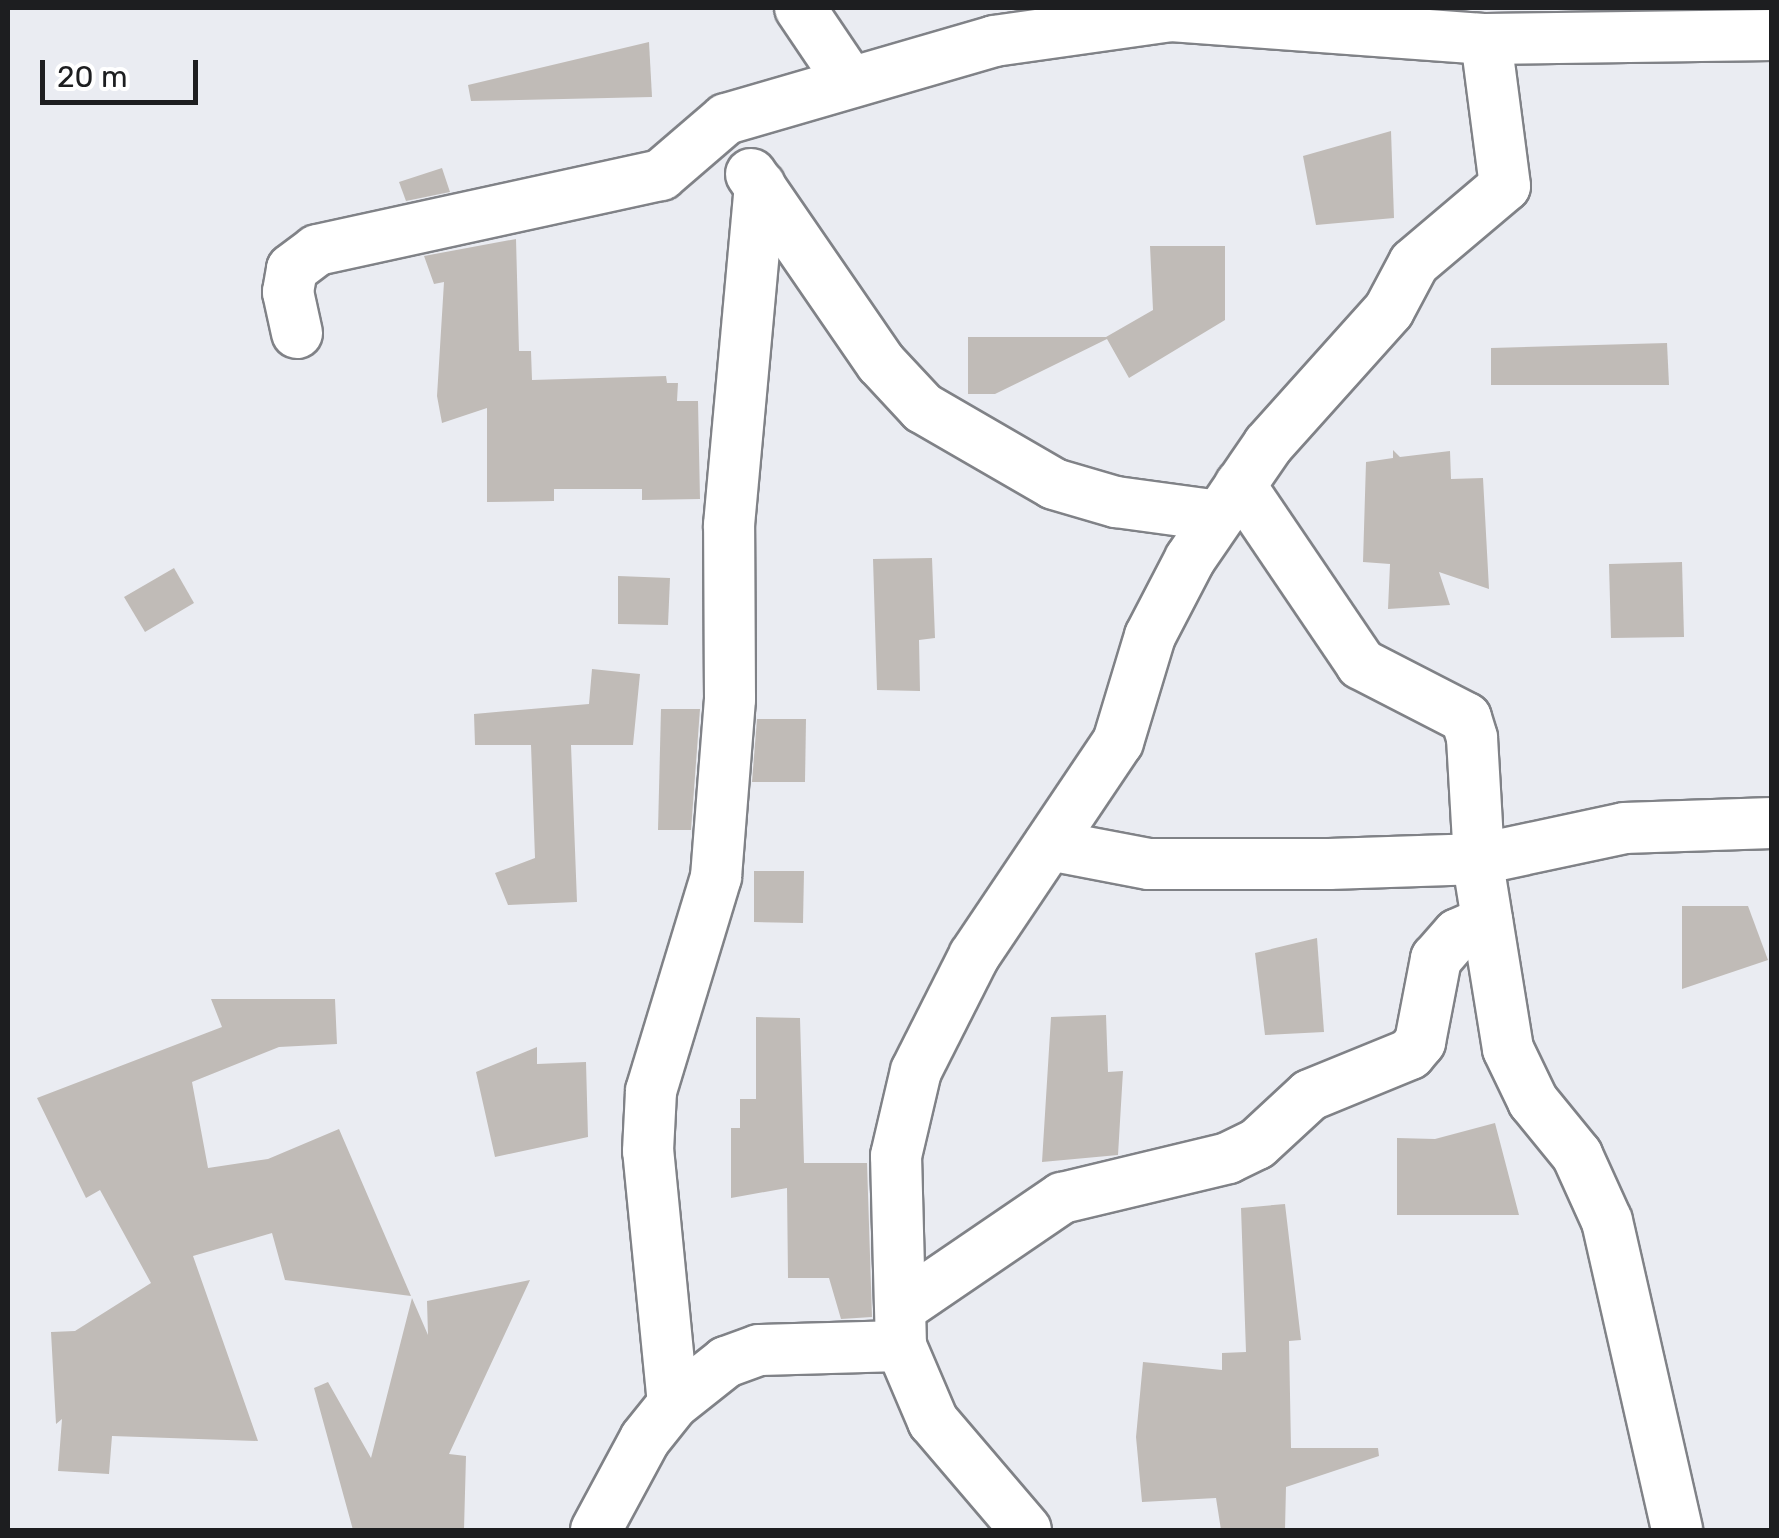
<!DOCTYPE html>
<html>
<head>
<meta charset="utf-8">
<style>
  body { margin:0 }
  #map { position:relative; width:1779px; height:1538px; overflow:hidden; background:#eaecf2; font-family:Rubik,sans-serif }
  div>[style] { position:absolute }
  .building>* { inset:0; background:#c0bbb7 }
  .roads { filter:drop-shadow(2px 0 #808287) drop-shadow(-2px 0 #808287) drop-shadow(0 2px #808287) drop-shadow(0 -2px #808287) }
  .minor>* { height:50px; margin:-25px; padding:0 25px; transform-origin:25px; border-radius:25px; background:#fff }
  span { translate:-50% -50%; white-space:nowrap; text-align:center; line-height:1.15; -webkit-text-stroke:10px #fff; paint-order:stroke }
  .frame { position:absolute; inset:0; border:10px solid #1d1e20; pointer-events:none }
  .scale { position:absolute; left:40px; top:60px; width:158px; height:45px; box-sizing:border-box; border:5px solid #1d1e20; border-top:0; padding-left:12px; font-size:30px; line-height:35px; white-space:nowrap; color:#1d1e20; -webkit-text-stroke:8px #fff; paint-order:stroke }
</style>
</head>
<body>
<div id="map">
  <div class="building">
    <i style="clip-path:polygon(649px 42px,652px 97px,471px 101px,468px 85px)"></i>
    <i style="clip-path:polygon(1391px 131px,1394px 218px,1316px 225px,1303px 156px)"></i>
    <i style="clip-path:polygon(442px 168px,450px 192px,406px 201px,399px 182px)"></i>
    <i style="clip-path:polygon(516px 239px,519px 351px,531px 351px,532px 380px,666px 376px,667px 383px,678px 383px,677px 401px,698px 401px,700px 499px,642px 500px,642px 489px,554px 489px,554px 501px,487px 502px,487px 408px,442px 423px,437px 396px,444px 282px,434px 284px,424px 256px)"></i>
    <i style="clip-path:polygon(1150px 246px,1225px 246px,1225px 320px,1129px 378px,1107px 339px,995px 394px,968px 394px,968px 337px,1106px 337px,1153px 310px)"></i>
    <i style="clip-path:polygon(1667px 343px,1669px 385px,1491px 385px,1491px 348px)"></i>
    <i style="clip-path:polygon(1393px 450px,1400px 457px,1450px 451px,1451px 479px,1483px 478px,1489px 589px,1439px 572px,1450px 605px,1388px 609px,1390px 564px,1363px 562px,1366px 462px,1393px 458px)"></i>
    <i style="clip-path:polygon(932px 558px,935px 638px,919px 640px,920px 691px,877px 690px,873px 559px)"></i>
    <i style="clip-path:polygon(1682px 562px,1684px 637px,1611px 638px,1609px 564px)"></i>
    <i style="clip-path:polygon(174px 568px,194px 603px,145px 632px,124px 597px)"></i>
    <i style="clip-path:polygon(618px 576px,670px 578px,668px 625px,618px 624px)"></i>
    <i style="clip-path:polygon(592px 669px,640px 674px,633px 745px,571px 745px,577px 902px,508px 905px,495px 873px,535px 858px,531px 745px,475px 745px,474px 714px,589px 704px)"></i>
    <i style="clip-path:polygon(661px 709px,700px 709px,691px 830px,658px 830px)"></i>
    <i style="clip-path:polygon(757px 719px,806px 719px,805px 782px,752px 782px)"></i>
    <i style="clip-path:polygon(754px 871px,804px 871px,803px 923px,754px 922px)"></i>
    <i style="clip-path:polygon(1682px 906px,1748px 906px,1768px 960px,1682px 989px)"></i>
    <i style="clip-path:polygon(1317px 938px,1324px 1032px,1265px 1035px,1255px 953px)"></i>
    <i style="clip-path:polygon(211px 999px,335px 999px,337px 1044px,279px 1047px,192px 1082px,208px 1168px,268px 1159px,339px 1129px,411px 1296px,285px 1280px,272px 1233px,193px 1256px,258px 1441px,112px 1436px,109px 1474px,58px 1471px,62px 1419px,56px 1424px,51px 1332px,75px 1331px,151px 1283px,100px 1190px,86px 1198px,37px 1098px,222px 1027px)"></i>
    <i style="clip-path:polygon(1106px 1015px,1108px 1072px,1123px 1071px,1118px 1155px,1042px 1162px,1051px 1017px)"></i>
    <i style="clip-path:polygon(756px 1017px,800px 1018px,804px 1163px,867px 1163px,872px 1317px,841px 1319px,829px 1278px,788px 1278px,787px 1188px,731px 1198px,731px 1128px,740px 1128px,740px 1099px,756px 1099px)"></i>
    <i style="clip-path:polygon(537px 1047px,537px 1064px,586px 1062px,588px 1137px,495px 1157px,476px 1072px)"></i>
    <i style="clip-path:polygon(1495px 1123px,1519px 1215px,1397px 1215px,1397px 1138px,1435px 1139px)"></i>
    <i style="clip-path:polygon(1285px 1204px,1301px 1340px,1289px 1341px,1291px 1448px,1378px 1448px,1379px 1456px,1286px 1487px,1285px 1530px,1221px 1530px,1216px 1498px,1142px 1502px,1136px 1437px,1143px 1362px,1222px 1370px,1222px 1353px,1246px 1352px,1241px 1208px)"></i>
    <i style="clip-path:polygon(530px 1280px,449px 1454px,466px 1456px,464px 1530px,353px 1530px,314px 1388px,328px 1382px,371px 1458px,412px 1298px,428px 1335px,427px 1301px)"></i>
  </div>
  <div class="roads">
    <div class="minor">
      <i style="left:800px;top:8px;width:89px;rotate:56deg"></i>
      <i style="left:751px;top:174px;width:229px;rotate:55.5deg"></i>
      <i style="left:881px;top:363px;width:62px;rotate:47deg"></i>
      <i style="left:923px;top:408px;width:151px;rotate:30.1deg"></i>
      <i style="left:1054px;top:484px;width:65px;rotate:16.2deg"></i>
      <i style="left:1116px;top:502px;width:104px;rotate:7.7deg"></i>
      <i style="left:297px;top:333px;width:42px;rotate:-102.4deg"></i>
      <i style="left:288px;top:292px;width:23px;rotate:-80deg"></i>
      <i style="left:292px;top:269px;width:31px;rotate:-37deg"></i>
      <i style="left:317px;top:250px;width:352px;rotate:-12.3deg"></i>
      <i style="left:661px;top:175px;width:86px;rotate:-40.7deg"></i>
      <i style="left:726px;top:119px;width:279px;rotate:-16.2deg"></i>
      <i style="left:994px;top:41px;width:179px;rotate:-8deg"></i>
      <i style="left:1171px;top:16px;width:316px;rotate:4.2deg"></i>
      <i style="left:1486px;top:39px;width:286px;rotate:-0.8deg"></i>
      <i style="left:1240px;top:485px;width:216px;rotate:55.9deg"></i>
      <i style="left:1361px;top:664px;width:118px;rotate:27.2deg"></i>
      <i style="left:1466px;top:718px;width:21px;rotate:73deg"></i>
      <i style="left:1472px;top:738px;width:138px;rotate:86.7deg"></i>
      <i style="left:1480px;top:876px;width:175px;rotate:80.8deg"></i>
      <i style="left:1508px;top:1049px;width:58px;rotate:64.3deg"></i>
      <i style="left:1533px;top:1101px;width:70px;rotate:50.8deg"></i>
      <i style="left:1577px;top:1155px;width:72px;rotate:65.6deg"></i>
      <i style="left:1607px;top:1221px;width:317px;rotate:77.2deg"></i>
      <i style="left:1049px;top:845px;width:102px;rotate:10.8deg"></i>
      <i style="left:1149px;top:864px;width:180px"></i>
      <i style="left:1329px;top:864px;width:151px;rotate:-1.9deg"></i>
      <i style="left:1480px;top:859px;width:147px;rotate:-12.1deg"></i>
      <i style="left:1624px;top:828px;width:148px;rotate:-1.9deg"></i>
      <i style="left:902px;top:1307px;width:194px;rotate:-34.3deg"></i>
      <i style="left:1062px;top:1198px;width:171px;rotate:-13.5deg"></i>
      <i style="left:1228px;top:1158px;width:32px;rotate:-26deg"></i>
      <i style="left:1257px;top:1144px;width:72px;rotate:-42.8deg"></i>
      <i style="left:1310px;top:1095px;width:108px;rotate:-22.3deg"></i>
      <i style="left:1410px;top:1054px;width:16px;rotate:-50deg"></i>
      <i style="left:1420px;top:1042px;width:85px;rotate:-79.1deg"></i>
      <i style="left:1436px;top:959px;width:33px;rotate:-49deg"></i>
      <i style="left:1458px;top:934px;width:32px;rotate:-24deg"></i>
      <i style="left:901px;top:1346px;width:82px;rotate:66.9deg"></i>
      <i style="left:933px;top:1421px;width:143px;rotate:49.5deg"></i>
      <i style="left:673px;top:1404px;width:254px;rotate:-95.6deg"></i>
      <i style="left:648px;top:1151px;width:60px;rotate:-87.1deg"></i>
      <i style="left:651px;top:1091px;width:224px;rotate:-73.1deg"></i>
      <i style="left:716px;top:877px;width:179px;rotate:-85.5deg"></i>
      <i style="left:730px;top:699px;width:174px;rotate:-90.3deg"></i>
      <i style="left:729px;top:525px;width:341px;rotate:-84.8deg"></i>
      <i style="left:596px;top:1530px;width:103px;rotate:-61.7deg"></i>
      <i style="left:645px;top:1439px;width:45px;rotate:-51.3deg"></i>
      <i style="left:673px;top:1404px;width:68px;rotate:-38.4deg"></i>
      <i style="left:726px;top:1362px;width:35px;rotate:-20deg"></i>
      <i style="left:759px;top:1350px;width:142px;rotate:-1.6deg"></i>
      <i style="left:901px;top:1346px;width:190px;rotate:-91.5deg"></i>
      <i style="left:896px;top:1156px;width:87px;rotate:-76.8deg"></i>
      <i style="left:916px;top:1071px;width:129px;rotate:-63.2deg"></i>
      <i style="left:974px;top:956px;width:258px;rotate:-56.1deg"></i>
      <i style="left:1118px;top:742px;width:111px;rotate:-73.2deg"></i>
      <i style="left:1150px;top:636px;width:87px;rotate:-62.5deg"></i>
      <i style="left:1190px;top:559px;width:138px;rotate:-55.6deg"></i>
      <i style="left:1268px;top:445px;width:181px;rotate:-48.1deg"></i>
      <i style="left:1389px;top:310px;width:53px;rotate:-62deg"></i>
      <i style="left:1414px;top:263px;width:119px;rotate:-40.2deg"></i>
      <i style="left:1505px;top:186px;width:148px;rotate:-97.4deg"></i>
    </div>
  </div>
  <div class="frame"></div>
  <div class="scale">20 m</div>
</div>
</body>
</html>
